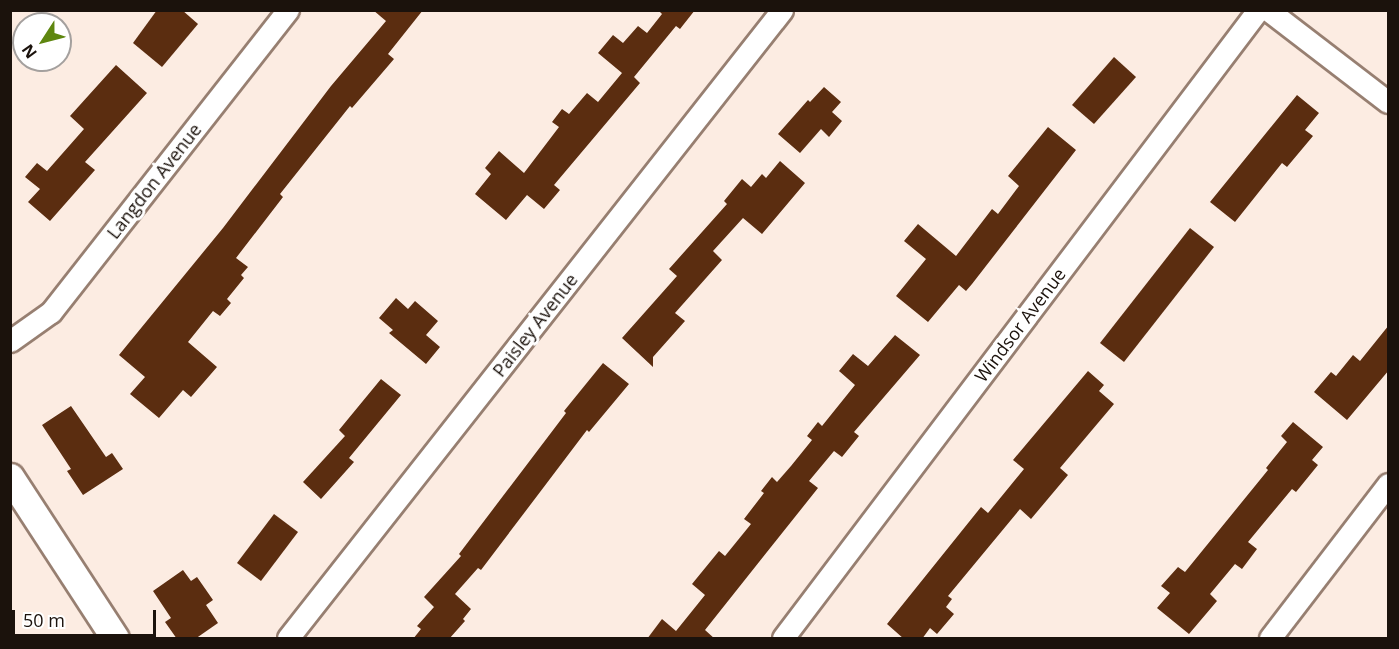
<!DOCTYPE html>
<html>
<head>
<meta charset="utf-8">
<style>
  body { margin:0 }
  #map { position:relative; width:1399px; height:649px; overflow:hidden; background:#fcece2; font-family:"Open Sans",sans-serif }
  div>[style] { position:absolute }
  .building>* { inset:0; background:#5b2d10 }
  .roads { filter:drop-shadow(2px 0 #977f71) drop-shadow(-2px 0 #977f71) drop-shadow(0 2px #977f71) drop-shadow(0 -2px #977f71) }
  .minor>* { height:21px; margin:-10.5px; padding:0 10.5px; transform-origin:10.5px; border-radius:10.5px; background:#fff }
  .tertiary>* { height:27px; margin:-13.5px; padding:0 13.5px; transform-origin:13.5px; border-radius:13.5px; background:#fff }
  span { translate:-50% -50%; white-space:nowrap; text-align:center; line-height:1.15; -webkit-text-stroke:6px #fff; paint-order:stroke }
  .street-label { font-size:18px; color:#1b120c }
  .frame { position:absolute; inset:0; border:12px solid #1b120c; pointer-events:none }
  .north { position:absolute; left:12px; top:12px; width:60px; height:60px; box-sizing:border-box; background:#fff; border:2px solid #a4a09e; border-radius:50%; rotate:234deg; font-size:16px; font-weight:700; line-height:24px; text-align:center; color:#1b120c }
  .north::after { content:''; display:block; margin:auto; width:21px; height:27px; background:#5e860f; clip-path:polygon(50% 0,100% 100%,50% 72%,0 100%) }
  .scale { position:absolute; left:12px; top:610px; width:144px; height:27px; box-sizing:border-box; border:3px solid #1b120c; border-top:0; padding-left:8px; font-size:18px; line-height:21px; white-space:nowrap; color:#1b120c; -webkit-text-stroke:4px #fff; paint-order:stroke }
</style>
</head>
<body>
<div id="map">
  <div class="building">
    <i style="clip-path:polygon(157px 10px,182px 10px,198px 24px,162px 67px,133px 43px)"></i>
    <i style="clip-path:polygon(373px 10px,423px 10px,388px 54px,394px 59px,352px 108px,350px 106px,280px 194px,283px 197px,236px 258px,248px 267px,241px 275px,244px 278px,227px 299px,231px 303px,220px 316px,213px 311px,188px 342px,217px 367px,191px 397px,183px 390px,159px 418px,130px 394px,145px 377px,119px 355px,223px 228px,331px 86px,386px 21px)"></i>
    <i style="clip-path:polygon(658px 10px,695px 10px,680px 29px,676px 26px,634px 77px,640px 83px,554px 185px,560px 190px,544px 209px,527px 195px,506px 220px,475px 194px,491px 174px,485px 168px,499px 151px,524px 173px,559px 127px,552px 122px,562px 109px,569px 114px,587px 93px,598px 102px,622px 73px,598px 53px,613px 35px,623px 43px,638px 26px,647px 33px,662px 14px)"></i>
    <i style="clip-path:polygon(1114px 57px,1136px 77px,1094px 124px,1072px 105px)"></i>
    <i style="clip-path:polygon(116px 65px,147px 93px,85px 162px,95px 170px,50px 221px,28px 202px,40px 189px,25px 177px,37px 163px,47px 171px,84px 129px,70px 116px)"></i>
    <i style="clip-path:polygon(824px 87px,841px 102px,832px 112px,842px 121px,829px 137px,821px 129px,800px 153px,778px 134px,808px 100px,810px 102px)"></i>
    <i style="clip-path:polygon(1297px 95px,1319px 113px,1305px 130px,1313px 136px,1287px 167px,1282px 163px,1235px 222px,1210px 202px)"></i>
    <i style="clip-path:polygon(1048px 127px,1076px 150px,972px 284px,966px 291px,959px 285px,928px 322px,896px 296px,926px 259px,904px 241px,918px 224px,956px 256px,992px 209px,998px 214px,1019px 186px,1008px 176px)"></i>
    <i style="clip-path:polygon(780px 161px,805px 183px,762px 234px,743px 218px,713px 251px,722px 260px,675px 313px,685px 321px,653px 357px,653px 367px,622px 338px,677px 276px,669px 269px,727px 204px,724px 201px,742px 179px,751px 187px,762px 174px,766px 178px)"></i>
    <i style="clip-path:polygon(1190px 228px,1214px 247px,1124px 362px,1100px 343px)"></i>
    <i style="clip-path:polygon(396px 298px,408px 309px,415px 301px,438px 321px,426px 335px,440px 347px,426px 364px,389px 333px,393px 330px,379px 318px)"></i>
    <i style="clip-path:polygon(1389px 325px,1389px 370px,1347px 420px,1314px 392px,1331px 372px,1336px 376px,1353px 355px,1360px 361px)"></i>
    <i style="clip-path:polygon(895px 335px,920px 355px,854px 432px,859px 436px,842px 457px,834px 451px,809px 481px,818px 488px,705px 630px,715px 639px,647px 639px,662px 619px,676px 631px,705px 595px,692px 584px,719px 551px,725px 556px,751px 524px,744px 519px,764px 493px,761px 491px,772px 477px,777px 482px,791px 466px,812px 440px,807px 436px,818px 422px,822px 426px,855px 385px,839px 371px,853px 354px,868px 366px)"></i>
    <i style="clip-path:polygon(603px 363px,629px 384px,589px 432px,587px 430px,481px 570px,478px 568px,455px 594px,471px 609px,463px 619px,465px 621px,449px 639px,413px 639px,421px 629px,417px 626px,434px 607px,424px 597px,461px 556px,459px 554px,566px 413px,564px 411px)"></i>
    <i style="clip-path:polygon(1088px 371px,1104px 385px,1099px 391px,1114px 404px,1060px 468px,1068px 475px,1031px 519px,1020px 509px,948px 596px,952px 599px,946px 607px,954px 614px,937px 634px,930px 628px,922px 639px,904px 639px,887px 624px,981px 507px,988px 513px,1024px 469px,1013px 460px)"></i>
    <i style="clip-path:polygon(381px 379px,401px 395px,349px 458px,354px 462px,321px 499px,303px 482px,345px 436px,339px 430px)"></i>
    <i style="clip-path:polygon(71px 406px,106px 457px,112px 453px,123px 469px,83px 495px,67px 471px,71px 469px,42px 425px)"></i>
    <i style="clip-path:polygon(1293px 422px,1323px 447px,1312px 460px,1318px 465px,1296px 492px,1292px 489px,1248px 542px,1257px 549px,1242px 569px,1235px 564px,1210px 594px,1217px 601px,1189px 634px,1157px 608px,1170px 593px,1161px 586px,1178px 567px,1185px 572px,1268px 470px,1266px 468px,1287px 442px,1281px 436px)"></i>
    <i style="clip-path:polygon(274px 514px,298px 532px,261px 581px,237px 563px)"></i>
    <i style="clip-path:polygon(183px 570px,191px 581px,197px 577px,213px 600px,206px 605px,218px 623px,195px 639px,177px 639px,165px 622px,171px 618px,153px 591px)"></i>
  </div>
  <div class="roads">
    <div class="minor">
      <i style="left:1268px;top:10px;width:151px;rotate:37.5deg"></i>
      <i style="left:10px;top:341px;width:50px;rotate:-35.3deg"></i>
      <i style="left:51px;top:312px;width:384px;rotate:-51.9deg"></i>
      <i style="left:288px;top:638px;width:799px;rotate:-51.81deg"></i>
      <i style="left:783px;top:638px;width:787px;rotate:-52.9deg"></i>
      <i style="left:1270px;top:638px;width:194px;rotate:-52.5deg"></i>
    </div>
    <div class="tertiary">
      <i style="left:10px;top:477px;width:192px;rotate:56.9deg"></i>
    </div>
  </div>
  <div class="street-label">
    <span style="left:154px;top:181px;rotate:-52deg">Langdon Avenue</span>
    <span style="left:535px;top:325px;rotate:-52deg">Paisley Avenue</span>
    <span style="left:1020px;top:325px;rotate:-53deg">Windsor Avenue</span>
  </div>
  <div class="frame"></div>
  <div class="north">N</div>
  <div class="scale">50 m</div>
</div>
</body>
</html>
